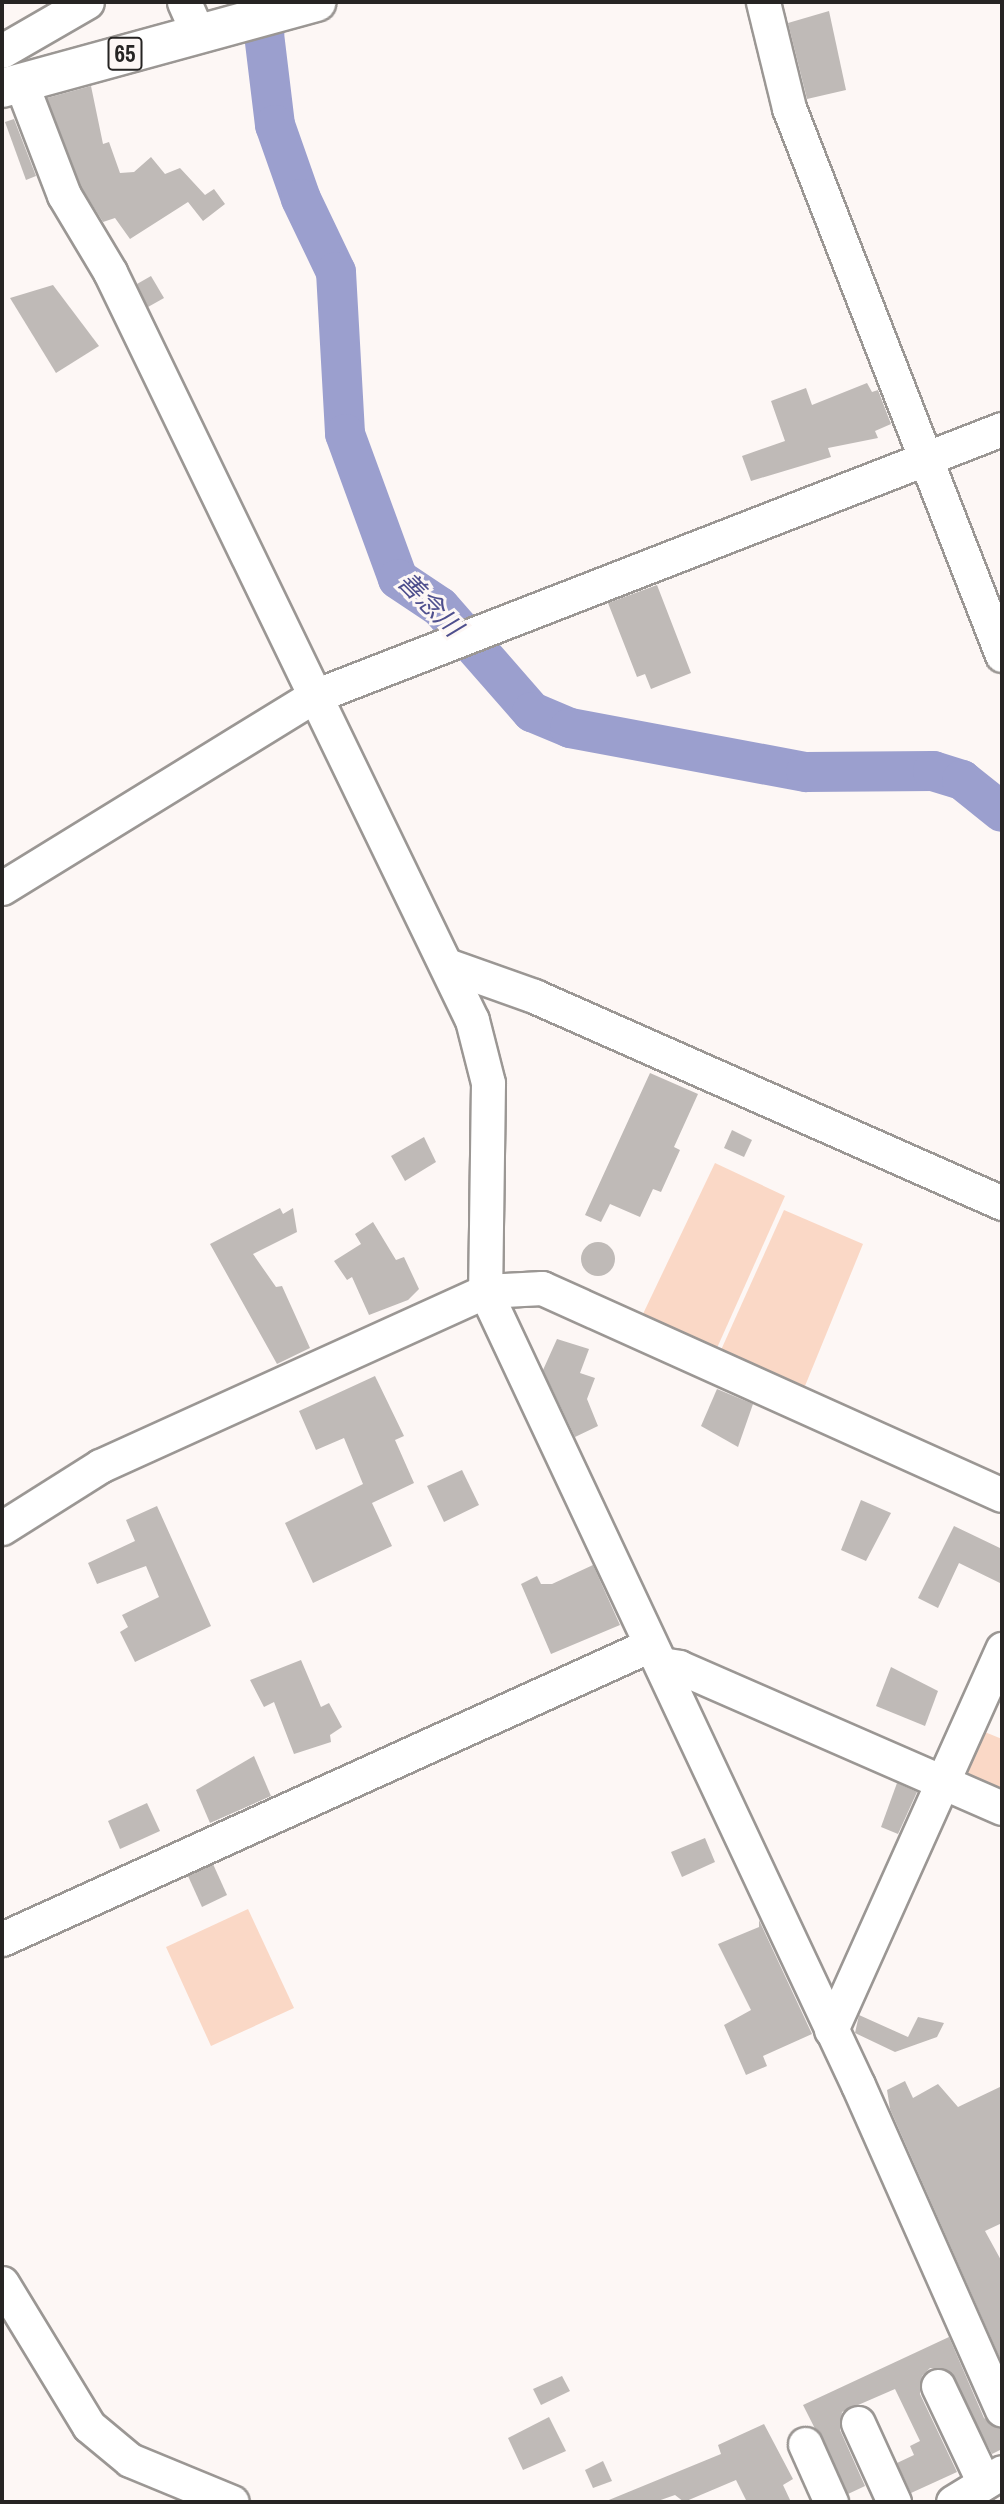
<!DOCTYPE html>
<html>
<head>
<meta charset="utf-8">
<style>
  body { margin:0 }
  #map { position:relative; width:1004px; height:2504px; overflow:hidden; background:#fdf7f5; font-family:"Archivo Narrow","Noto Sans JP",sans-serif }
  div>[style] { position:absolute }
  .green>* { inset:0; background:#fad8c6 }
  .river>* { height:40px; margin:-20px; padding:0 20px; transform-origin:20px; border-radius:20px; background:#9b9fce }
  .building>* { inset:0; background:#bfbab7 }
  .round { border-radius:50% }
  .roads { filter:drop-shadow(2px 0 #9b9794) drop-shadow(-2px 0 #9b9794) drop-shadow(0 2px #9b9794) drop-shadow(0 -2px #9b9794) }
  .minor>* { height:33px; margin:-16.5px; padding:0 16.5px; transform-origin:16.5px; border-radius:16.5px; background:#fff }
  .major>* { height:38px; margin:-19px; padding:0 19px; transform-origin:19px; border-radius:19px; background:#fff }
  span { translate:-50% -50%; white-space:nowrap; text-align:center; line-height:1.15; -webkit-text-stroke:6px #fdf7f5; paint-order:stroke }
  .shield-label span { padding:2px 5px; background:#fdf7f5; border:2px solid; border-radius:5px; -webkit-text-stroke-width:0 }
  .shield-label { font-size:23px; color:#262423; font-weight:700 }
  .water-label { font-size:26px; color:#4e4f8d; font-style:italic }
  .frame { position:absolute; inset:0; border:4px solid #262423; pointer-events:none }
</style>
</head>
<body>
<div id="map">
  <div class="green">
    <i style="clip-path:polygon(715px 1163px,785px 1196px,717px 1348px,642px 1316px)"></i>
    <i style="clip-path:polygon(784px 1210px,863px 1244px,805px 1386px,721px 1350px)"></i>
    <i style="clip-path:polygon(975px 1728px,1002px 1739px,1002px 1801px,957px 1782px)"></i>
    <i style="clip-path:polygon(248px 1909px,294px 2008px,211px 2046px,166px 1947px)"></i>
  </div>
  <div class="river">
    <i style="left:268px;top:2px;width:32px;rotate:97deg"></i>
    <i style="left:264px;top:34px;width:92px;rotate:83.1deg"></i>
    <i style="left:275px;top:125px;width:78px;rotate:70.6deg"></i>
    <i style="left:301px;top:199px;width:81px;rotate:64.4deg"></i>
    <i style="left:336px;top:272px;width:162px;rotate:86.8deg"></i>
    <i style="left:345px;top:434px;width:154px;rotate:69.9deg"></i>
    <i style="left:398px;top:579px;width:50px;rotate:33.7deg"></i>
    <i style="left:440px;top:607px;width:140px;rotate:48.8deg"></i>
    <i style="left:532px;top:712px;width:41px;rotate:22.8deg"></i>
    <i style="left:570px;top:728px;width:240px;rotate:10.6deg"></i>
    <i style="left:806px;top:772px;width:127px;rotate:-0.5deg"></i>
    <i style="left:933px;top:771px;width:30px;rotate:17deg"></i>
    <i style="left:962px;top:780px;width:51px;rotate:38.7deg"></i>
  </div>
  <div class="building">
    <i style="clip-path:polygon(829px 11px,846px 90px,807px 99px,788px 23px)"></i>
    <i style="clip-path:polygon(91px 86px,103px 144px,109px 142px,120px 173px,134px 172px,151px 157px,165px 174px,180px 168px,205px 195px,214px 189px,225px 204px,203px 221px,188px 202px,130px 239px,115px 218px,103px 222px,81px 187px,47px 98px)"></i>
    <i style="clip-path:polygon(14px 119px,36px 176px,26px 180px,5px 122px)"></i>
    <i style="clip-path:polygon(151px 276px,164px 298px,148px 307px,137px 284px)"></i>
    <i style="clip-path:polygon(53px 285px,99px 346px,56px 373px,10px 298px)"></i>
    <i style="clip-path:polygon(867px 383px,872px 392px,878px 390px,891px 424px,875px 431px,878px 438px,828px 448px,831px 457px,751px 481px,742px 456px,785px 441px,771px 401px,806px 388px,812px 405px)"></i>
    <i style="clip-path:polygon(657px 585px,691px 673px,651px 689px,645px 674px,637px 677px,608px 603px)"></i>
    <i style="clip-path:polygon(650px 1073px,698px 1094px,674px 1147px,680px 1150px,661px 1192px,653px 1189px,640px 1217px,610px 1204px,601px 1222px,585px 1215px)"></i>
    <i style="clip-path:polygon(732px 1130px,752px 1140px,744px 1157px,724px 1148px)"></i>
    <i style="clip-path:polygon(424px 1137px,436px 1162px,405px 1181px,391px 1156px)"></i>
    <i style="clip-path:polygon(280px 1208px,283px 1214px,293px 1208px,297px 1232px,253px 1254px,276px 1287px,282px 1286px,310px 1348px,277px 1364px,210px 1244px)"></i>
    <i style="clip-path:polygon(373px 1222px,396px 1260px,404px 1257px,419px 1289px,408px 1300px,369px 1315px,352px 1277px,347px 1280px,334px 1261px,361px 1244px,355px 1234px)"></i>
    <i class="round" style="left:581px;top:1242px;width:34px;height:34px"></i>
    <i style="clip-path:polygon(557px 1339px,589px 1349px,580px 1373px,595px 1378px,587px 1399px,598px 1426px,575px 1437px,543px 1370px)"></i>
    <i style="clip-path:polygon(375px 1376px,404px 1436px,395px 1440px,414px 1483px,372px 1503px,392px 1546px,313px 1583px,285px 1523px,363px 1484px,344px 1438px,316px 1450px,299px 1411px)"></i>
    <i style="clip-path:polygon(717px 1389px,753px 1404px,738px 1447px,701px 1426px)"></i>
    <i style="clip-path:polygon(462px 1470px,479px 1505px,444px 1522px,427px 1486px)"></i>
    <i style="clip-path:polygon(861px 1500px,891px 1513px,866px 1561px,841px 1550px)"></i>
    <i style="clip-path:polygon(157px 1506px,211px 1626px,135px 1662px,120px 1632px,128px 1627px,122px 1615px,159px 1597px,146px 1566px,97px 1584px,88px 1563px,135px 1541px,126px 1520px)"></i>
    <i style="clip-path:polygon(954px 1526px,1002px 1549px,1002px 1584px,959px 1563px,938px 1608px,918px 1598px)"></i>
    <i style="clip-path:polygon(593px 1565px,620px 1625px,551px 1654px,521px 1584px,537px 1576px,541px 1584px,552px 1584px)"></i>
    <i style="clip-path:polygon(301px 1660px,321px 1707px,329px 1703px,342px 1727px,330px 1735px,331px 1742px,294px 1754px,274px 1702px,264px 1707px,250px 1680px)"></i>
    <i style="clip-path:polygon(891px 1667px,938px 1691px,925px 1726px,876px 1706px)"></i>
    <i style="clip-path:polygon(254px 1756px,271px 1796px,210px 1823px,196px 1790px)"></i>
    <i style="clip-path:polygon(897px 1783px,917px 1792px,898px 1834px,881px 1827px)"></i>
    <i style="clip-path:polygon(147px 1803px,160px 1831px,120px 1849px,108px 1821px)"></i>
    <i style="clip-path:polygon(705px 1838px,715px 1862px,682px 1877px,671px 1852px)"></i>
    <i style="clip-path:polygon(213px 1864px,227px 1895px,202px 1907px,188px 1876px)"></i>
    <i style="clip-path:polygon(759px 1920px,812px 2034px,763px 2056px,767px 2066px,746px 2075px,724px 2025px,751px 2010px,718px 1944px,759px 1927px)"></i>
    <i style="clip-path:polygon(859px 2015px,908px 2037px,918px 2017px,944px 2023px,937px 2037px,895px 2052px,855px 2033px)"></i>
    <i style="clip-path:polygon(905px 2081px,913px 2098px,938px 2084px,958px 2107px,1002px 2086px,1002px 2223px,985px 2231px,1002px 2262px,1002px 2363px,890px 2109px,887px 2090px)"></i>
    <i style="clip-path:polygon(949px 2337px,984px 2418px,1002px 2429px,1002px 2449px,992px 2454px,949px 2371px,930px 2368px,922px 2376px,920px 2394px,957px 2472px,911px 2493px,897px 2463px,914px 2455px,910px 2446px,920px 2441px,895px 2389px,842px 2412px,840px 2430px,865px 2486px,848px 2494px,803px 2405px)"></i>
    <i style="clip-path:polygon(562px 2376px,570px 2391px,541px 2405px,533px 2389px)"></i>
    <i style="clip-path:polygon(549px 2417px,566px 2451px,523px 2470px,508px 2438px)"></i>
    <i style="clip-path:polygon(764px 2424px,793px 2479px,783px 2485px,791px 2502px,747px 2502px,736px 2480px,684px 2502px,675px 2495px,655px 2502px,604px 2502px,721px 2454px,718px 2445px)"></i>
    <i style="clip-path:polygon(603px 2461px,612px 2481px,593px 2488px,585px 2470px)"></i>
  </div>
  <div class="roads">
    <div class="minor">
      <i style="left:184px;top:2px;width:35px;rotate:66deg"></i>
      <i style="left:763px;top:2px;width:109px;rotate:76.2deg"></i>
      <i style="left:789px;top:108px;width:587px;rotate:68.72deg"></i>
      <i style="left:2px;top:51px;width:98px;rotate:-30deg"></i>
      <i style="left:21px;top:83px;width:120px;rotate:69deg"></i>
      <i style="left:64px;top:195px;width:90px;rotate:59.1deg"></i>
      <i style="left:110px;top:272px;width:831px;rotate:64.18deg"></i>
      <i style="left:472px;top:1020px;width:65px;rotate:75.7deg"></i>
      <i style="left:488px;top:1083px;width:208px;rotate:90.8deg"></i>
      <i style="left:485px;top:1291px;width:877px;rotate:64.84deg"></i>
      <i style="left:858px;top:2085px;width:355px;rotate:66.1deg"></i>
      <i style="left:2px;top:888px;width:364px;rotate:-31.6deg"></i>
      <i style="left:312px;top:697px;width:740px;rotate:-21.23deg"></i>
      <i style="left:447px;top:965px;width:92px;rotate:19.6deg"></i>
      <i style="left:534px;top:996px;width:512px;rotate:23.86deg"></i>
      <i style="left:2px;top:1528px;width:116px;rotate:-32.3deg"></i>
      <i style="left:100px;top:1466px;width:423px;rotate:-24.4deg"></i>
      <i style="left:485px;top:1291px;width:57px;rotate:-3deg"></i>
      <i style="left:542px;top:1288px;width:504px;rotate:24.23deg"></i>
      <i style="left:661px;top:1664px;width:18px;rotate:9deg"></i>
      <i style="left:679px;top:1667px;width:352px;rotate:23.6deg"></i>
      <i style="left:2px;top:1939px;width:712px;rotate:-24.4deg"></i>
      <i style="left:831px;top:2030px;width:418px;rotate:-65.8deg"></i>
      <i style="left:2px;top:2283px;width:167px;rotate:58.7deg"></i>
      <i style="left:89px;top:2426px;width:53px;rotate:39.7deg"></i>
      <i style="left:130px;top:2460px;width:110px;rotate:22.4deg"></i>
      <i style="left:938px;top:2386px;width:107px;rotate:64.6deg"></i>
      <i style="left:858px;top:2423px;width:87px;rotate:65.5deg"></i>
      <i style="left:805px;top:2444px;width:64px;rotate:65.9deg"></i>
      <i style="left:953px;top:2502px;width:57px;rotate:-31.5deg"></i>
    </div>
    <div class="major">
      <i style="left:2px;top:88px;width:326px;rotate:-15.3deg"></i>
    </div>
  </div>
  <div class="shield-label">
    <span style="left:125px;top:54px">65</span>
  </div>
  <div class="water-label">
    <span style="left:430px;top:604px;rotate:45deg">善念川</span>
  </div>
  <div class="frame"></div>
</div>
</body>
</html>
